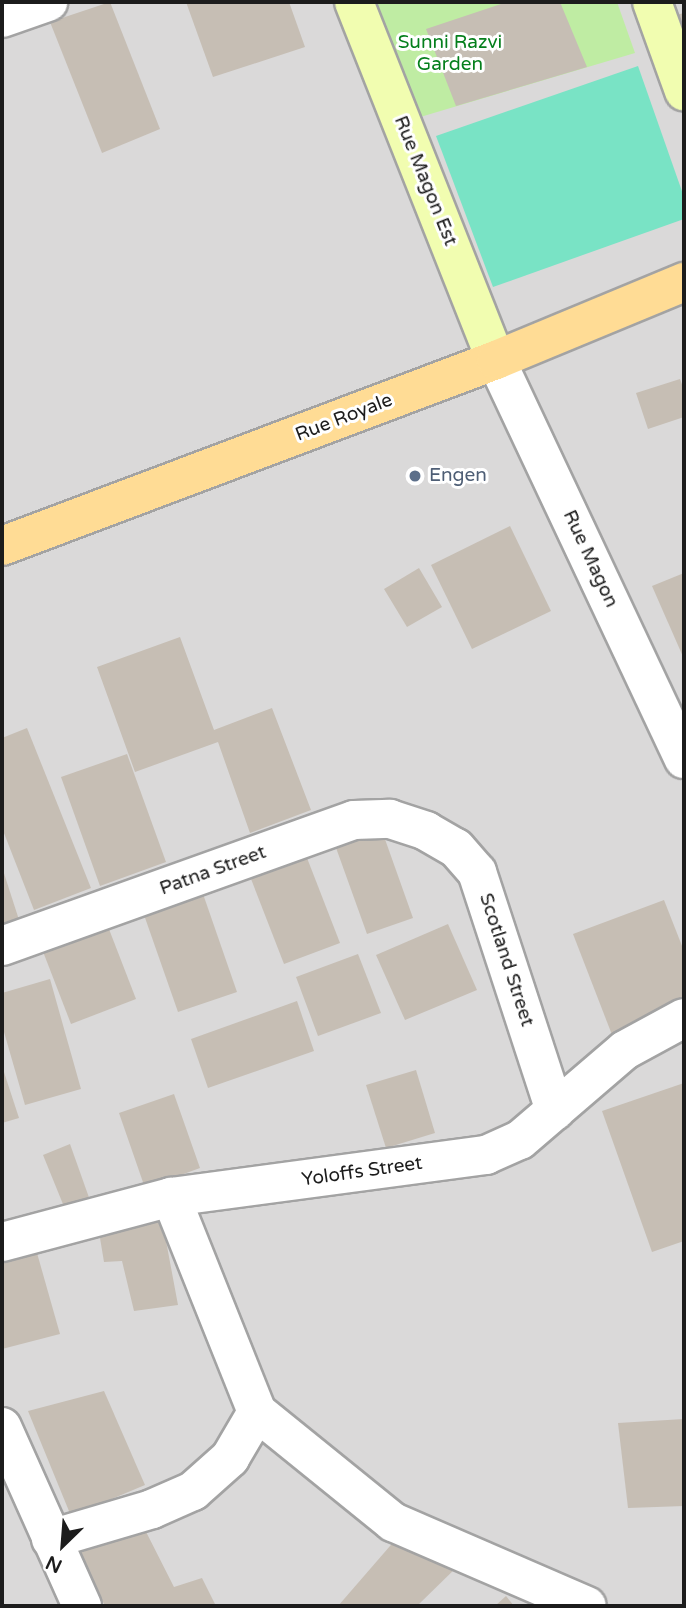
<!DOCTYPE html>
<html>
<head>
<meta charset="utf-8">
<style>
  body { margin:0 }
  #map { position:relative; width:686px; height:1608px; overflow:hidden; background:#eeebe1; font-family:"Varela Round",sans-serif }
  div>[style] { position:absolute }
  .residential>* { inset:0; background:#dad9d9 }
  .grass>* { inset:0; background:#bfeca3 }
  .pitch>* { inset:0; background:#79e3c5 }
  .building>* { inset:0; background:#c6beb4 }
  .roads { filter:drop-shadow(2px 0 #a3a3a3) drop-shadow(-2px 0 #a3a3a3) drop-shadow(0 2px #a3a3a3) drop-shadow(0 -2px #a3a3a3) }
  .minor>* { height:38px; margin:-19px; padding:0 19px; transform-origin:19px; border-radius:19px; background:#fff }
  .secondary>* { height:38px; margin:-19px; padding:0 19px; transform-origin:19px; border-radius:19px; background:#f1fdb0 }
  .primary>* { height:38px; margin:-19px; padding:0 19px; transform-origin:19px; border-radius:19px; background:#ffdc95 }
  .dots>* { width:19px; height:19px; translate:-50% -50%; box-sizing:border-box; border:4px solid #fff; border-radius:50% }
  span { translate:-50% -50%; white-space:nowrap; text-align:center; line-height:1.15; -webkit-text-stroke:6px #fff; paint-order:stroke }
  .park-label { font-size:19px; color:#057f1c }
  .street-label { font-size:19px; color:#1c1c1c }
  .service-label { font-size:19px; color:#4e5e75 }
  .left { translate:0 -50%; text-align:left }
  .frame { position:absolute; inset:0; border:4px solid #1c1c1c; pointer-events:none }
  .north { position:absolute; left:28px; top:1510px; width:70px; height:70px; -webkit-text-stroke:5px #fff; paint-order:stroke; rotate:205deg; font-size:19px; font-weight:700; line-height:28px; text-align:center; color:#1c1c1c }
  .north::after { content:''; display:block; margin:auto; width:24px; height:32px; background:#1c1c1c; clip-path:polygon(50% 0,100% 100%,50% 72%,0 100%) }
</style>
</head>
<body>
<div id="map">
  <div class="residential">
    <i style="clip-path:polygon(2px 2px,684px 2px,684px 1606px,2px 1606px)"></i>
  </div>
  <div class="grass">
    <i style="clip-path:polygon(375px 2px,617px 2px,635px 53px,417px 118px)"></i>
  </div>
  <div class="pitch">
    <i style="clip-path:polygon(638px 66px,684px 197px,684px 219px,493px 287px,436px 136px)"></i>
  </div>
  <div class="building">
    <i style="clip-path:polygon(110px 2px,160px 129px,102px 153px,50px 22px)"></i>
    <i style="clip-path:polygon(186px 2px,289px 2px,305px 47px,213px 77px)"></i>
    <i style="clip-path:polygon(507px 2px,560px 2px,587px 67px,456px 106px,426px 29px)"></i>
    <i style="clip-path:polygon(684px 13px,684px 52px,672px 16px)"></i>
    <i style="clip-path:polygon(680px 379px,684px 390px,684px 417px,648px 429px,636px 393px)"></i>
    <i style="clip-path:polygon(510px 526px,551px 611px,472px 649px,431px 565px)"></i>
    <i style="clip-path:polygon(419px 568px,442px 607px,407px 627px,384px 589px)"></i>
    <i style="clip-path:polygon(684px 573px,684px 659px,652px 586px)"></i>
    <i style="clip-path:polygon(180px 637px,214px 730px,272px 708px,311px 810px,250px 833px,218px 742px,135px 772px,97px 667px)"></i>
    <i style="clip-path:polygon(27px 728px,91px 888px,34px 910px,2px 828px,2px 738px)"></i>
    <i style="clip-path:polygon(127px 754px,166px 862px,100px 886px,61px 777px)"></i>
    <i style="clip-path:polygon(381px 828px,413px 918px,367px 934px,335px 845px)"></i>
    <i style="clip-path:polygon(302px 845px,340px 943px,284px 964px,246px 866px)"></i>
    <i style="clip-path:polygon(2px 867px,20px 923px,2px 929px)"></i>
    <i style="clip-path:polygon(202px 891px,237px 992px,178px 1012px,143px 912px)"></i>
    <i style="clip-path:polygon(664px 900px,684px 951px,684px 1013px,614px 1040px,573px 934px)"></i>
    <i style="clip-path:polygon(107px 924px,136px 999px,71px 1024px,42px 949px)"></i>
    <i style="clip-path:polygon(448px 924px,477px 990px,405px 1020px,376px 955px)"></i>
    <i style="clip-path:polygon(358px 954px,381px 1013px,318px 1036px,296px 977px)"></i>
    <i style="clip-path:polygon(50px 979px,81px 1089px,25px 1105px,2px 1025px,2px 993px)"></i>
    <i style="clip-path:polygon(297px 1001px,314px 1051px,208px 1088px,191px 1039px)"></i>
    <i style="clip-path:polygon(2px 1066px,19px 1118px,2px 1123px)"></i>
    <i style="clip-path:polygon(416px 1070px,435px 1133px,386px 1148px,366px 1085px)"></i>
    <i style="clip-path:polygon(684px 1083px,684px 1241px,652px 1252px,602px 1111px)"></i>
    <i style="clip-path:polygon(174px 1094px,200px 1168px,145px 1188px,119px 1113px)"></i>
    <i style="clip-path:polygon(70px 1144px,92px 1206px,67px 1214px,43px 1155px)"></i>
    <i style="clip-path:polygon(161px 1214px,178px 1305px,134px 1311px,122px 1261px,104px 1262px,98px 1226px)"></i>
    <i style="clip-path:polygon(35px 1246px,60px 1334px,2px 1349px,2px 1257px)"></i>
    <i style="clip-path:polygon(104px 1391px,145px 1485px,71px 1516px,28px 1411px)"></i>
    <i style="clip-path:polygon(684px 1419px,684px 1506px,628px 1508px,618px 1423px)"></i>
    <i style="clip-path:polygon(137px 1514px,174px 1587px,202px 1578px,216px 1606px,105px 1606px,77px 1549px)"></i>
    <i style="clip-path:polygon(403px 1531px,461px 1563px,417px 1606px,338px 1606px)"></i>
    <i style="clip-path:polygon(506px 1596px,514px 1606px,495px 1606px)"></i>
  </div>
  <div class="roads">
    <div class="minor">
      <i style="left:2px;top:18px;width:49px;rotate:-19.2deg"></i>
      <i style="left:496px;top:360px;width:441px;rotate:64.8deg"></i>
      <i style="left:2px;top:946px;width:374px;rotate:-19.7deg"></i>
      <i style="left:354px;top:820px;width:36px;rotate:-2deg"></i>
      <i style="left:390px;top:819px;width:38px;rotate:18deg"></i>
      <i style="left:426px;top:831px;width:34px;rotate:30deg"></i>
      <i style="left:456px;top:848px;width:32px;rotate:49deg"></i>
      <i style="left:477px;top:872px;width:251px;rotate:71.9deg"></i>
      <i style="left:171px;top:1197px;width:232px;rotate:68.2deg"></i>
      <i style="left:257px;top:1412px;width:175px;rotate:39deg"></i>
      <i style="left:393px;top:1522px;width:211px;rotate:23.4deg"></i>
      <i style="left:2px;top:1242px;width:175px;rotate:-14.9deg"></i>
      <i style="left:171px;top:1197px;width:318px;rotate:-7.6deg"></i>
      <i style="left:486px;top:1155px;width:37px;rotate:-24deg"></i>
      <i style="left:520px;top:1140px;width:138px;rotate:-40.6deg"></i>
      <i style="left:625px;top:1050px;width:67px;rotate:-28.5deg"></i>
      <i style="left:2px;top:1427px;width:196px;rotate:65.9deg"></i>
      <i style="left:51px;top:1539px;width:105px;rotate:-16.5deg"></i>
      <i style="left:152px;top:1509px;width:45px;rotate:-23.7deg"></i>
      <i style="left:193px;top:1491px;width:50px;rotate:-41.7deg"></i>
      <i style="left:230px;top:1458px;width:53px;rotate:-59.6deg"></i>
    </div>
    <div class="secondary">
      <i style="left:354px;top:2px;width:385px;rotate:68.4deg"></i>
      <i style="left:652px;top:2px;width:95px;rotate:70.2deg"></i>
    </div>
    <div class="primary">
      <i style="left:2px;top:546px;width:528px;rotate:-20.63deg"></i>
      <i style="left:496px;top:360px;width:204px;rotate:-22.5deg"></i>
    </div>
  </div>
  <div class="dots">
    <i style="left:415px;top:476px;background:#5c6f8a"></i>
  </div>
  <div class="park-label">
    <span style="left:450px;top:54px">Sunni Razvi<br>Garden</span>
  </div>
  <div class="street-label">
    <span style="left:425px;top:181px;rotate:68deg">Rue Magon Est</span>
    <span style="left:344px;top:418px;rotate:-21deg">Rue Royale</span>
    <span style="left:590px;top:559px;rotate:65deg">Rue Magon</span>
    <span style="left:213px;top:871px;rotate:-20deg">Patna Street</span>
    <span style="left:506px;top:960px;rotate:72deg">Scotland Street</span>
    <span style="left:362px;top:1172px;rotate:-8deg">Yoloffs Street</span>
  </div>
  <div class="service-label">
    <span class="left" style="left:429px;top:476px">Engen</span>
  </div>
  <div class="frame"></div>
  <div class="north">N</div>
</div>
</body>
</html>
